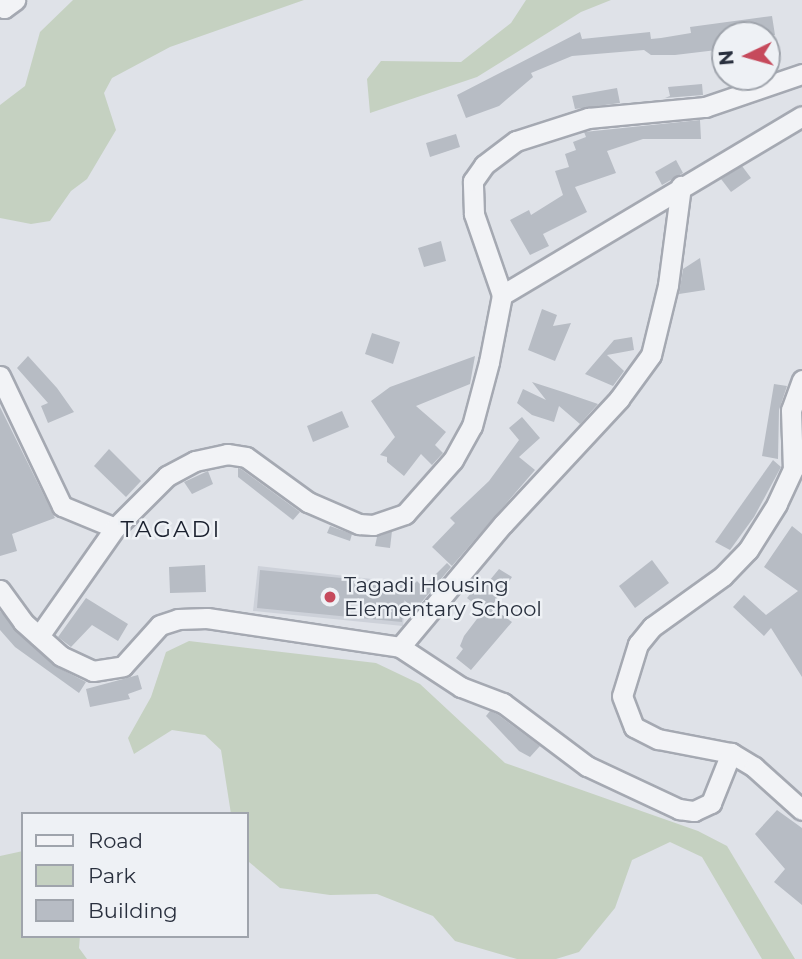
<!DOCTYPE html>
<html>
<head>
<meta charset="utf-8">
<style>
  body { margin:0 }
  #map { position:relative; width:802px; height:959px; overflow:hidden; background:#dfe2e8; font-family:Montserrat,sans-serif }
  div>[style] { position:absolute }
  .built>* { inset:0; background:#cdd1d9 }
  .green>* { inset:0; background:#c5d1c1 }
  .building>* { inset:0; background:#b7bcc4 }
  .roads { filter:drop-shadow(2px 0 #a5a9b2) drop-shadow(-2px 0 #a5a9b2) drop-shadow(0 2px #a5a9b2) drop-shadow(0 -2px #a5a9b2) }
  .minor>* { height:19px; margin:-9.5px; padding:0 9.5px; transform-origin:9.5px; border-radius:9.5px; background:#f2f3f6 }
  .dots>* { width:19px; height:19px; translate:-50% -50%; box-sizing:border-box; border:4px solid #eef1f5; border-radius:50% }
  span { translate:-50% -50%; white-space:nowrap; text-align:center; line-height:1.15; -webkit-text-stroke:5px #eef1f5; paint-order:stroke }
  .poi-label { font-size:21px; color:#29303e }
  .left { translate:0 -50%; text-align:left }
  .neighbourhood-label { font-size:23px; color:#1b212f; letter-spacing:2px }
  .legend { position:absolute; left:21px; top:812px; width:228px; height:126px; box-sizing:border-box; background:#eef1f5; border:2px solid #9fa4ac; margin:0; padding:9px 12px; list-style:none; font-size:21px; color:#29303e }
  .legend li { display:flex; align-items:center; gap:14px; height:35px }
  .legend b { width:35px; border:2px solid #9fa4ac }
  .north { position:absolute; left:711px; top:21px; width:70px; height:70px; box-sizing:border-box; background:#eef1f5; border:2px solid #9fa4ac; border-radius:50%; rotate:265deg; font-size:19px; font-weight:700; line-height:28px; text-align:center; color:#29303e }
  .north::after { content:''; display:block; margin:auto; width:24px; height:32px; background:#c64a5c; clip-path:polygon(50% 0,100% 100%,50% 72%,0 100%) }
</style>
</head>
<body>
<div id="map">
  <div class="built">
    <i style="clip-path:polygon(258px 566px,407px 583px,403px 626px,253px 611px)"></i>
  </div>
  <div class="green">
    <i style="clip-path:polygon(73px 0,304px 0,170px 47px,112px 78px,104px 93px,116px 130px,87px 179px,71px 191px,50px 221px,31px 224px,0 218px,0 105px,25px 86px,40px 32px)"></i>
    <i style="clip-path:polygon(526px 0,611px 0,581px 12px,477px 77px,370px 113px,367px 79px,381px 61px,461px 62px,511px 23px)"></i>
    <i style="clip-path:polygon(189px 641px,376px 663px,420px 684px,505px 763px,698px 831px,727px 846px,795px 959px,762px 959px,702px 857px,670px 842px,632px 860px,615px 908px,579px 952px,556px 959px,517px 959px,455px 941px,433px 916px,377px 894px,330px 895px,280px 888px,249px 862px,247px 814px,231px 814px,221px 750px,205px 735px,172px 730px,134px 754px,128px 738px,151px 697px,166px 652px)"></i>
    <i style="clip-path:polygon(23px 851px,23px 936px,80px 936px,79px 948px,87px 959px,0 959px,0 856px)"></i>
  </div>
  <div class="building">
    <i style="clip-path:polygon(772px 16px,775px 35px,725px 35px,725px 49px,675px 55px,651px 55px,644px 50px,572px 56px,531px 73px,533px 77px,499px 106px,466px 118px,457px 95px,580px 32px,582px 39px,650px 32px,651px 39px,661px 38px,691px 33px,690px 27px)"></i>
    <i style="clip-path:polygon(702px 84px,703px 95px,665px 98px,670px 96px,668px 87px)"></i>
    <i style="clip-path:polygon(617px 88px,620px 103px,575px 109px,572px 96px)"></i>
    <i style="clip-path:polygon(700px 120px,701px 139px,643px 139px,607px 151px,616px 173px,575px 187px,587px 212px,543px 234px,549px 246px,530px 255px,510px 220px,529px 210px,531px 215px,563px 195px,555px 171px,569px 167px,565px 154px,576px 150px,573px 142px,586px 137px,584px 132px)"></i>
    <i style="clip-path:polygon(456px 134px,460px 147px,430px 157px,426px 143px)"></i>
    <i style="clip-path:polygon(676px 160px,683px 173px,662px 185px,655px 172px)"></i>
    <i style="clip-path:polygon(742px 166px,751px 178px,731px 192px,721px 179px)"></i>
    <i style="clip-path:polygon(441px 241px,446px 261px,424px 267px,418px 248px)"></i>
    <i style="clip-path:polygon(700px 258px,705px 290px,679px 294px,683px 269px)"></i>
    <i style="clip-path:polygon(542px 309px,557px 315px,553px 326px,571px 323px,555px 361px,528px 350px)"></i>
    <i style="clip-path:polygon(372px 333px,400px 342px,393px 364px,365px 354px)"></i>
    <i style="clip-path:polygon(632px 337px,634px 350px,607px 355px,624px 371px,613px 386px,585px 374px,614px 340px)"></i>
    <i style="clip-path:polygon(28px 356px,57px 388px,74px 412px,48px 423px,41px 406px,48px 403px,17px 368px)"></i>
    <i style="clip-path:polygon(475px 356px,470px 384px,416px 406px,446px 432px,435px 445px,443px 453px,432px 465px,421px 454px,404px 476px,387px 462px,387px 457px,380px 455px,395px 437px,371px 401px,390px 387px)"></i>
    <i style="clip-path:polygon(532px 382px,563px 392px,598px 404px,580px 424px,559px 406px,554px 422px,532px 415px,517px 403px,523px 389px,546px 400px)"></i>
    <i style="clip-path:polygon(774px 384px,787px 386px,779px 410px,778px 459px,762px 456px)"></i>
    <i style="clip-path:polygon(0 407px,55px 518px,12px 534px,17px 551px,0 556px)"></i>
    <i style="clip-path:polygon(342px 411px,349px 427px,313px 442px,307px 426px)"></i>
    <i style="clip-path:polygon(522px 417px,540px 438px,519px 457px,535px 470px,452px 566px,432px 547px,455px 523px,450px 518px,489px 481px,519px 440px,509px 428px)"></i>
    <i style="clip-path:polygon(109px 449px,141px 481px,126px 497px,94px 466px)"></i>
    <i style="clip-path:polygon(773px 460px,781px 467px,754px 517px,730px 550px,715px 542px)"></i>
    <i style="clip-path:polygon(238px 468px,241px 469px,300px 512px,293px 520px,238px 477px)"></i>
    <i style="clip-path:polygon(208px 471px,213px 484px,192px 494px,184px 482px)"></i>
    <i style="clip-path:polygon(330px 526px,352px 534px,350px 541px,327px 533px)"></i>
    <i style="clip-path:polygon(792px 526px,802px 534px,802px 677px,771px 628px,764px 636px,733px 607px,744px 595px,766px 615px,798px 591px,764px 567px)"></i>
    <i style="clip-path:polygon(392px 531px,390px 548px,375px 546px,377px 537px)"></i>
    <i style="clip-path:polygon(652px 560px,669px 583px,635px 608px,619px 586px)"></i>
    <i style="clip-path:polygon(447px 563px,451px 567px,415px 610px,404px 600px,402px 622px,257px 608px,260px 570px,413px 585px,417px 581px,423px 587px)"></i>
    <i style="clip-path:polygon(205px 565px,206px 592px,170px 593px,169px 567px)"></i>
    <i style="clip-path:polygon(499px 569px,512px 577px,491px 607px,512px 622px,471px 670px,456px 658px,463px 649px,460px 646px,464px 636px,483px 611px,467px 598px,480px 582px,485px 586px)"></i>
    <i style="clip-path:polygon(86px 598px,128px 624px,118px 641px,92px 625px,71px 647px,58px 637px)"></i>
    <i style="clip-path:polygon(0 611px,53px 665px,86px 682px,79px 693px,15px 647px,0 630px)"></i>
    <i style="clip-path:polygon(138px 675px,142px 689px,128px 694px,130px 699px,90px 707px,86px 689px)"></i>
    <i style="clip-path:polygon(490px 711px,497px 714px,540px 746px,530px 757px,519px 751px,486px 716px)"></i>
    <i style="clip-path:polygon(777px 810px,802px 828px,802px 905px,774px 882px,785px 869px,755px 834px)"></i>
  </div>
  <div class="roads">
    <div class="minor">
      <i style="left:0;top:5px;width:5px;rotate:37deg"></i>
      <i style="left:4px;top:8px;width:14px;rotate:-36deg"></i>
      <i style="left:502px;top:295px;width:349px;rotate:-30.8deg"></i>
      <i style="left:0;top:376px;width:144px;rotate:64.5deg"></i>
      <i style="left:62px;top:506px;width:57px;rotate:22.5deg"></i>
      <i style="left:802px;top:380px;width:32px;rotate:110deg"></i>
      <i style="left:791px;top:410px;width:59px;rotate:88.1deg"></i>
      <i style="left:793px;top:469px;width:38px;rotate:115deg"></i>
      <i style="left:777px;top:504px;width:54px;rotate:122.2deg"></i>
      <i style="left:748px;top:550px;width:36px;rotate:134deg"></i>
      <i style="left:723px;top:576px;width:87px;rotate:144.3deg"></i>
      <i style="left:652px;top:627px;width:22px;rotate:129deg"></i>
      <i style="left:638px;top:644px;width:54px;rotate:107.1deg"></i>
      <i style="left:622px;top:696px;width:33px;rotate:69deg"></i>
      <i style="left:634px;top:727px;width:27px;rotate:27deg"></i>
      <i style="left:658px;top:739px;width:74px;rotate:10.9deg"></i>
      <i style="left:731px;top:753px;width:27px;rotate:31deg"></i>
      <i style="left:754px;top:767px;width:64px;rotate:41.9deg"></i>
      <i style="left:0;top:590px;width:39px;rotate:54deg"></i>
      <i style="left:23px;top:622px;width:51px;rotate:41.8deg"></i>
      <i style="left:61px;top:656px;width:35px;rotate:25deg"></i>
      <i style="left:93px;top:671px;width:30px;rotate:-9deg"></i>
      <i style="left:123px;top:666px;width:55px;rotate:-47.9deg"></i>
      <i style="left:160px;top:625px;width:19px;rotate:-18deg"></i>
      <i style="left:178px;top:619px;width:29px;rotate:-2deg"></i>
      <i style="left:207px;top:618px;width:195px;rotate:8.5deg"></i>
      <i style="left:400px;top:647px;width:73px;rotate:33.3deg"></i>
      <i style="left:461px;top:687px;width:45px;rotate:20.9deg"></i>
      <i style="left:503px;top:703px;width:105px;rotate:36.9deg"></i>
      <i style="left:587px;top:766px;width:102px;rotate:25.1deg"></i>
      <i style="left:679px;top:809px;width:15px;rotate:8deg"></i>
      <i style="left:694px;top:811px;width:19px;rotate:-25deg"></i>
      <i style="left:711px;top:803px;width:54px;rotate:-68.2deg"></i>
      <i style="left:39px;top:636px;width:132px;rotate:-54.9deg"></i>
      <i style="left:115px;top:528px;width:74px;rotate:-45deg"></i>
      <i style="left:167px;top:476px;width:32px;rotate:-28deg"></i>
      <i style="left:195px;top:461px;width:33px;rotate:-12deg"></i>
      <i style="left:227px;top:454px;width:19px;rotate:9deg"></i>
      <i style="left:246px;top:457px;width:77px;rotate:36deg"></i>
      <i style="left:308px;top:502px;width:56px;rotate:23.3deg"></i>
      <i style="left:359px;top:524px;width:14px;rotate:4deg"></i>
      <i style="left:373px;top:525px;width:34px;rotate:-19deg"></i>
      <i style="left:405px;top:514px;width:72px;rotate:-48.4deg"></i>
      <i style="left:453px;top:460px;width:39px;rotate:-61deg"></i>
      <i style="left:472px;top:426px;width:66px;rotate:-75.1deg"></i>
      <i style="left:489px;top:362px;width:68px;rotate:-79deg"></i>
      <i style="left:502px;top:295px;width:86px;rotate:-109.1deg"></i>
      <i style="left:474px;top:214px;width:33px;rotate:-92deg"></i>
      <i style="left:473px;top:181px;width:19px;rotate:-55deg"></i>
      <i style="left:484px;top:165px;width:40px;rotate:-37deg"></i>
      <i style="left:516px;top:141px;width:76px;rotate:-17.7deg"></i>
      <i style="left:588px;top:118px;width:118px;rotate:-5.4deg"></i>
      <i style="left:705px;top:107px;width:102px;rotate:-18.8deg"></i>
      <i style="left:400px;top:647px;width:160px;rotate:-50.1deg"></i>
      <i style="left:503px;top:524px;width:171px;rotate:-47.1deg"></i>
      <i style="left:619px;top:399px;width:54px;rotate:-54deg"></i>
      <i style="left:651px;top:355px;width:72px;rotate:-76.3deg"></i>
      <i style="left:668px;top:285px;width:100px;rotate:-82.5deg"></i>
    </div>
  </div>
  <div class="dots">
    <i style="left:330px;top:597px;background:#c64a5c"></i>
  </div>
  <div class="poi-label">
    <span class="left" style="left:344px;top:597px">Tagadi Housing<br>Elementary School</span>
  </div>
  <div class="neighbourhood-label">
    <span style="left:171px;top:529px">TAGADI</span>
  </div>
  <ul class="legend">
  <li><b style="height:9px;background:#f2f3f6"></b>Road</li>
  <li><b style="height:19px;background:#c5d1c1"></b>Park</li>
  <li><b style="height:19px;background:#b7bcc4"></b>Building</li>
  </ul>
  <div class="north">N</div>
</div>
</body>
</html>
